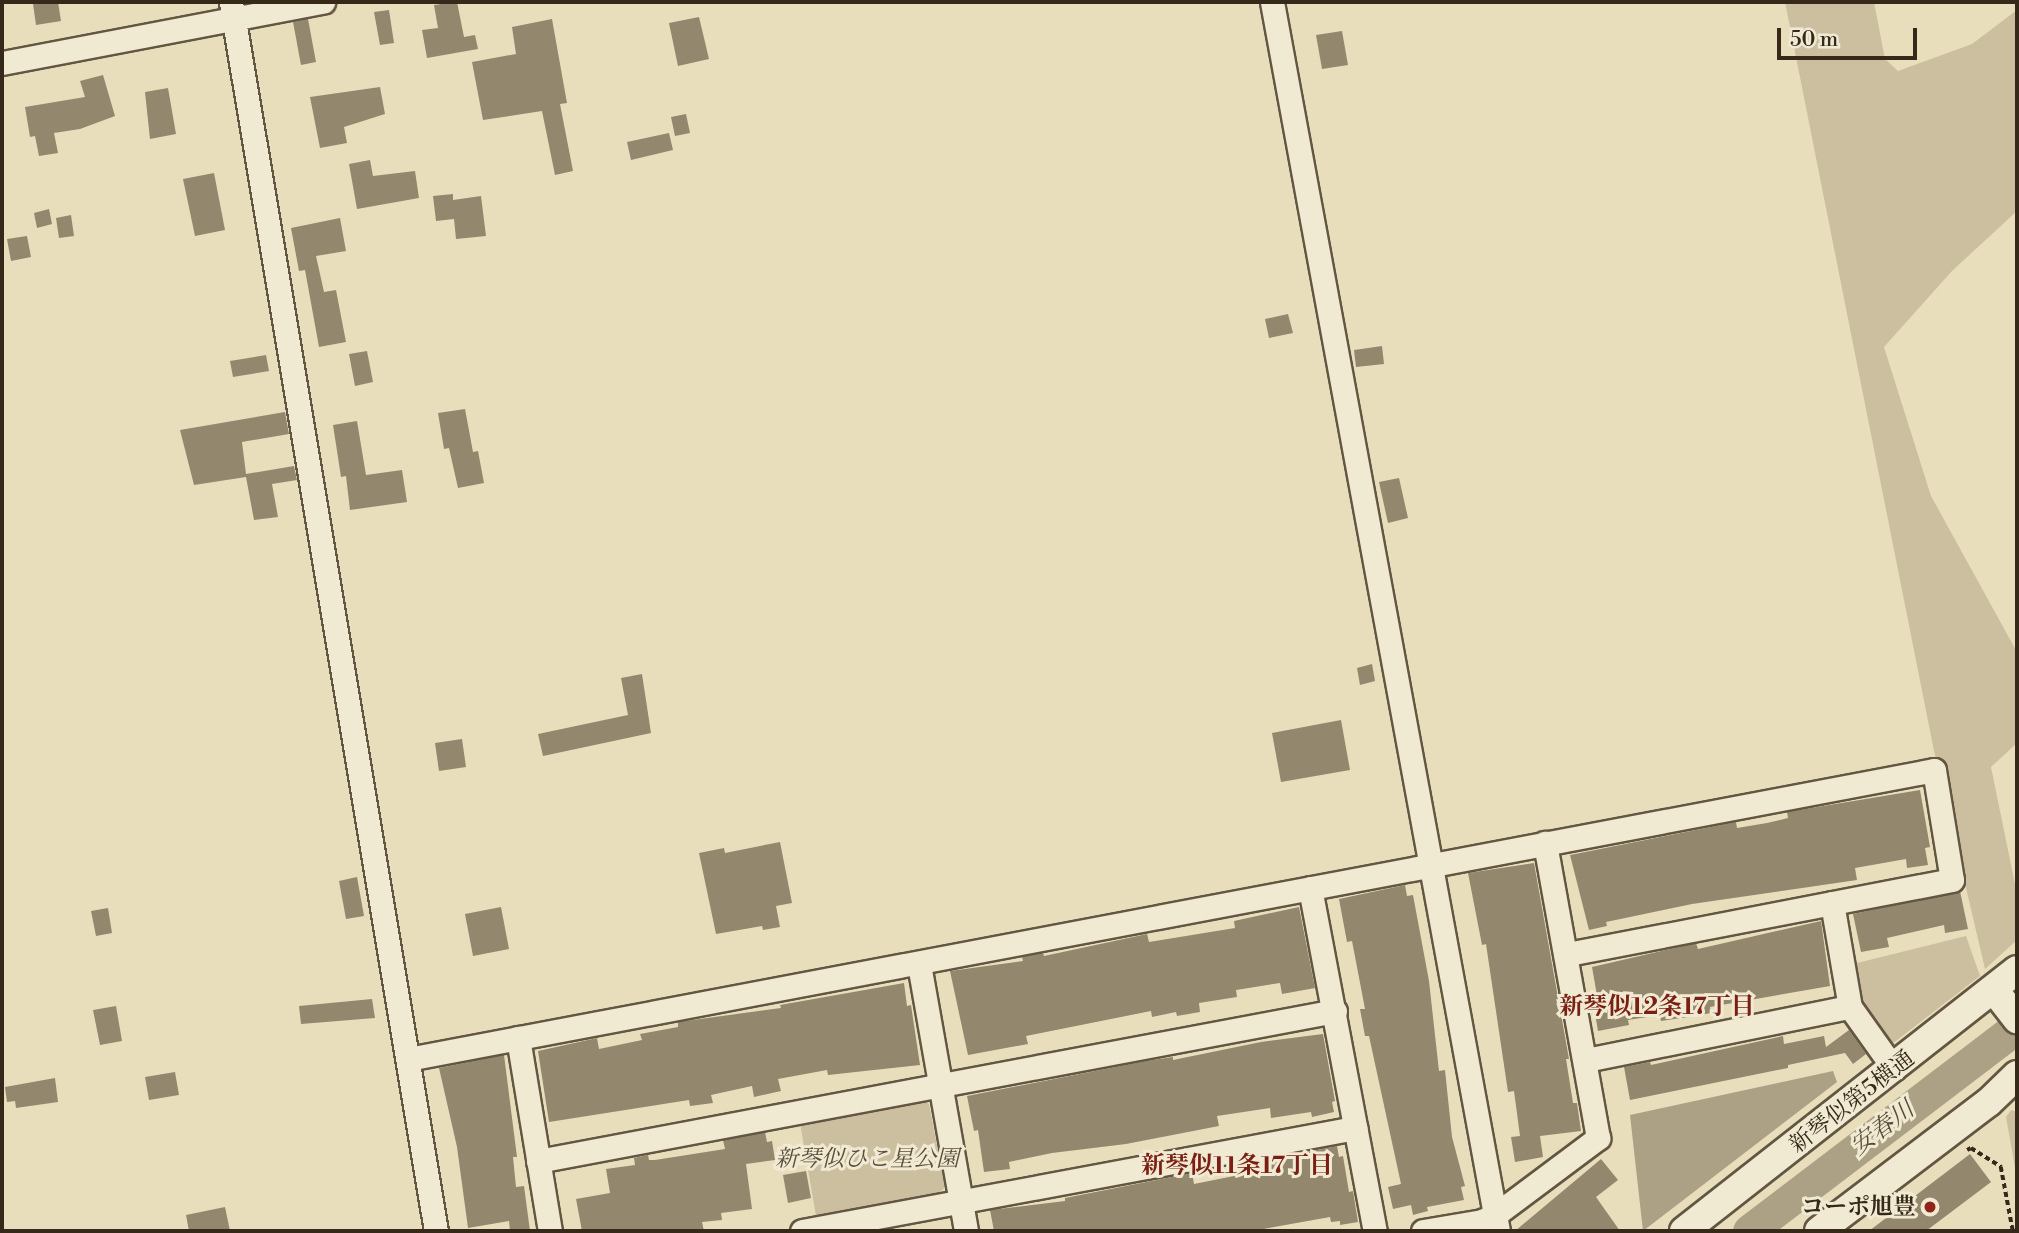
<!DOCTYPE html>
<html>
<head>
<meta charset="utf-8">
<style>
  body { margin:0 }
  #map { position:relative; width:2019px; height:1233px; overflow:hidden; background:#e9debc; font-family:"Libre Bodoni","Noto Serif JP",serif }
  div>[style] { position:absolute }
  .green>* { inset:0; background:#cbbfa0 }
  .water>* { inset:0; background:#aca085 }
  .river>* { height:33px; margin:-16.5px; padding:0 16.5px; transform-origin:16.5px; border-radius:16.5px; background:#aca085 }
  .building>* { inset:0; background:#93876e }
  .path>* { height:3.5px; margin-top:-1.75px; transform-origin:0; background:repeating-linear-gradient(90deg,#36291a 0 5px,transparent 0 8.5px) }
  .roads { filter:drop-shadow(2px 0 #635642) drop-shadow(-2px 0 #635642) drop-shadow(0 2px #635642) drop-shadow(0 -2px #635642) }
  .minor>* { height:23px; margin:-11.5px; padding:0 11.5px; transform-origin:11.5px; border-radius:11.5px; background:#f1ead3 }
  .tertiary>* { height:28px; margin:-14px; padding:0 14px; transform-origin:14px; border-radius:14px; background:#f1ead3 }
  .dots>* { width:19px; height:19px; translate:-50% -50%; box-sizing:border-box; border:4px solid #f1ead3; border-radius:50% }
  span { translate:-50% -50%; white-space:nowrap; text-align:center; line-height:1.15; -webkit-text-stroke:6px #f1ead3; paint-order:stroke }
  .street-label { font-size:23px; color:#36291a }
  .park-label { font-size:23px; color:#5b4e3c; font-style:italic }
  .poi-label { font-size:23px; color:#36291a; font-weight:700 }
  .right { translate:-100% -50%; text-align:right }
  .neighbourhood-label { font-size:24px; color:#7a1f14; font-weight:700 }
  .water-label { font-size:24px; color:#594d3a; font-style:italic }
  .frame { position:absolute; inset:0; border:4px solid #36291a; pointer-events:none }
  .scale { position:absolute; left:1777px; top:28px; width:140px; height:32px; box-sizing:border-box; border:4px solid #36291a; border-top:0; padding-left:9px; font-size:21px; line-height:24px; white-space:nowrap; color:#36291a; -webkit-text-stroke:5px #f1ead3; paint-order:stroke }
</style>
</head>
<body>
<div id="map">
  <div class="green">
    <i style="clip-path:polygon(1785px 2px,1874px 2px,1885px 59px,1898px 71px,1972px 44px,2017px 10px,2017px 211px,1952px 271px,1884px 347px,1931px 496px,2017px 652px,2017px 743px,1991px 767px,2017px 894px,2017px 940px,1985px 969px,1934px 751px)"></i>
    <i style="clip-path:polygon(1966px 936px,1980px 976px,1892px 1044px,1860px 998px,1853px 964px)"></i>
    <i style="clip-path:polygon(923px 1099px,929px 1104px,945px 1187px,938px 1195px,816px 1216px,800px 1123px)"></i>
    <i style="clip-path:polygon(2011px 1110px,2017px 1112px,2017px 1179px,2006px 1117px)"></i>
  </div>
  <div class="water">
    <i style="clip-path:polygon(1833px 1071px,1837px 1082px,1643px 1231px,1630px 1115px)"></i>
  </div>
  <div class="river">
    <i style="left:1749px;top:1231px;width:337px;rotate:-37.3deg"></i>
  </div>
  <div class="building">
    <i style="clip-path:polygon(58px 2px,61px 21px,36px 25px,33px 4px)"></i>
    <i style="clip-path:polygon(457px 2px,464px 37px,475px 35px,478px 49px,427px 58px,422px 30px,438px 28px,434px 5px)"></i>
    <i style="clip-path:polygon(389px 10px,394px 43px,380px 45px,374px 12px)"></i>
    <i style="clip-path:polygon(699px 17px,709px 59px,678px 66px,669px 23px)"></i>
    <i style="clip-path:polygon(308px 19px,316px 62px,301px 65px,293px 22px)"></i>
    <i style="clip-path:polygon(552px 19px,567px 103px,560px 104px,573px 171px,555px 175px,542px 111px,483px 120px,472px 62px,516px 54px,512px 27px)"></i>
    <i style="clip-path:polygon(1342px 31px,1348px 65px,1322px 69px,1316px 35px)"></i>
    <i style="clip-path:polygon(103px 75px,115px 116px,80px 129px,54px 133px,58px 153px,39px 156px,35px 136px,30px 137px,25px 107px,85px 97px,80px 81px)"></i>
    <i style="clip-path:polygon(380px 87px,385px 114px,344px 127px,347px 143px,320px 148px,310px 97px)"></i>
    <i style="clip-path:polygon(168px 88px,176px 134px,150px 139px,145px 92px)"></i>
    <i style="clip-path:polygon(686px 114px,690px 133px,675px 136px,671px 117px)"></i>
    <i style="clip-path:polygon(669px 133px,673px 150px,631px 160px,627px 142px)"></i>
    <i style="clip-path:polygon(370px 160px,373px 176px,415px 171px,419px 198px,357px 209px,349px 164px)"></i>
    <i style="clip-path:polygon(214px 173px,225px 230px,195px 236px,183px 179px)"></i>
    <i style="clip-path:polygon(453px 194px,453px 200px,481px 196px,486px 236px,456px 239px,454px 219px,436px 221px,433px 196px)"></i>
    <i style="clip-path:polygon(49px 209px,52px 224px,37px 228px,34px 213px)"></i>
    <i style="clip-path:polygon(71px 215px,74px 236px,59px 238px,56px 218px)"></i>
    <i style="clip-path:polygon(340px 218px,346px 251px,316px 256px,324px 292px,336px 290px,346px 342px,319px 347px,305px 270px,299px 271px,291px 228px)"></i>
    <i style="clip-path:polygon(27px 236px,31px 257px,11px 261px,7px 239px)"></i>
    <i style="clip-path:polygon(1288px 314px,1293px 333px,1269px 338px,1265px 319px)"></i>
    <i style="clip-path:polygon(1382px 346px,1384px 364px,1356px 367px,1354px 350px)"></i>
    <i style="clip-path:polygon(367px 351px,373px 382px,355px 386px,349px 354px)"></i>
    <i style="clip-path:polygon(266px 355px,269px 371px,233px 377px,230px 361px)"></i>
    <i style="clip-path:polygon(465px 409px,473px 452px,478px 451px,484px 483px,458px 488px,449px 448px,444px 449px,438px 413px)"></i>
    <i style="clip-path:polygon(285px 412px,289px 434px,242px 442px,246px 474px,294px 466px,297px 480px,272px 484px,278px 517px,254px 520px,246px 477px,194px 485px,180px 430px)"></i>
    <i style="clip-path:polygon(357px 421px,366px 475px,402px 470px,407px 502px,350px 510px,346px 476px,341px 477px,333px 425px)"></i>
    <i style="clip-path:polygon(1399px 478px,1408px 518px,1388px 523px,1379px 482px)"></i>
    <i style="clip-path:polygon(1372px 664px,1375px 681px,1360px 685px,1357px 668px)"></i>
    <i style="clip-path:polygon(642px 674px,651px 733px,543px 756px,538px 734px,628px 715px,621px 678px)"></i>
    <i style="clip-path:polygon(1341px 720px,1350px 770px,1281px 782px,1272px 733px)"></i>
    <i style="clip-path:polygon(462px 739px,466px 767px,439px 771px,435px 743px)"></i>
    <i style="clip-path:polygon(1920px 790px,1930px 847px,1925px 848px,1928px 865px,1907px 868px,1906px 859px,1855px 868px,1857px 880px,1692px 904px,1606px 922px,1607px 926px,1589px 930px,1570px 855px,1736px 822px,1737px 828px,1767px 823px,1788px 818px,1787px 812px)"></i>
    <i style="clip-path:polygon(780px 842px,792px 903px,776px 906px,780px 927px,763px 930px,762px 926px,716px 934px,699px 853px,724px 848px,725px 853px)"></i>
    <i style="clip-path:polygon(1534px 863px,1569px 1059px,1566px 1059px,1573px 1103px,1577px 1103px,1581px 1131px,1540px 1136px,1543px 1157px,1515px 1162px,1511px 1137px,1520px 1136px,1514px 1091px,1508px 1092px,1486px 944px,1482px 945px,1468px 873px)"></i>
    <i style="clip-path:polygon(357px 877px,364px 916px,346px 919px,339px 881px)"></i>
    <i style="clip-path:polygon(1405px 885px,1407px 896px,1413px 895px,1429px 981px,1439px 1071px,1445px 1070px,1452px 1137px,1465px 1186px,1461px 1187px,1464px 1200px,1427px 1207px,1428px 1211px,1413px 1215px,1411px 1205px,1393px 1209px,1388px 1187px,1401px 1184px,1369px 1036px,1365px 1036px,1360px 1009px,1365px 1009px,1352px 941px,1347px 942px,1339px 899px)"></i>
    <i style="clip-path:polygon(1960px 891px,1968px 929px,1945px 933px,1944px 925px,1887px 938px,1889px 947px,1861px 952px,1853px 914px)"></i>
    <i style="clip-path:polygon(501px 907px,509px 949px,473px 956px,465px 914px)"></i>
    <i style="clip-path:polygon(1299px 907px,1315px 988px,1282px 994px,1280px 983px,1236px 990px,1237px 997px,1199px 1003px,1200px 1012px,1177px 1016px,1176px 1012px,1152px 1017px,1151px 1011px,1026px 1036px,1028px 1044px,968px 1055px,950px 971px,1023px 961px,1022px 957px,1043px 953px,1044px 956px,1147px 934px,1149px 942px,1235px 928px,1234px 921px)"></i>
    <i style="clip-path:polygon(108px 908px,112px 933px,96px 936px,91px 911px)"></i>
    <i style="clip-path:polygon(1821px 921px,1830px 986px,1710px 1007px,1711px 1013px,1694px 1016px,1661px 1021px,1660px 1015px,1628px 1020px,1629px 1025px,1598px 1031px,1594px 1008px,1599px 1007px,1592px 967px,1696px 943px,1698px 949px)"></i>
    <i style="clip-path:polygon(904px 983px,907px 1006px,911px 1005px,920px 1065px,828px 1075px,827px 1070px,778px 1079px,781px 1091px,754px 1097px,752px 1086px,711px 1095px,713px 1103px,690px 1106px,689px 1100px,549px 1122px,538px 1051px,597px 1038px,599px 1049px,642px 1040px,640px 1034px,678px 1027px,678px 1022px,781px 1008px,780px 1005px)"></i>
    <i style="clip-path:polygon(372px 999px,375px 1018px,301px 1024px,299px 1006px)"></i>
    <i style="clip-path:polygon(116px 1006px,122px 1041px,100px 1045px,93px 1010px)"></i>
    <i style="clip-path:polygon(1849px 1030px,1866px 1054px,1853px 1064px,1845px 1053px,1788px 1065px,1788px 1068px,1630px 1100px,1624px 1067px,1650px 1062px,1651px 1065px,1783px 1036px,1784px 1044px,1824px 1036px,1826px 1047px)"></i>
    <i style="clip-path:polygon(1323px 1034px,1335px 1101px,1332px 1102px,1334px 1112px,1312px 1117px,1311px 1112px,1271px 1118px,1270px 1108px,1217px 1116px,1219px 1126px,1126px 1144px,1052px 1153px,1009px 1162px,1010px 1169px,984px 1172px,978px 1130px,974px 1131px,967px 1096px,1146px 1061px,1173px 1057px,1173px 1060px,1261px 1042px)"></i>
    <i style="clip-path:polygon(504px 1055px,517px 1157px,513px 1157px,516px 1187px,524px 1186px,530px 1231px,510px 1231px,509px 1221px,468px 1228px,457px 1147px,439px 1068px)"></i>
    <i style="clip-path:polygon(175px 1072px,179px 1095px,149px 1100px,145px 1077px)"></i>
    <i style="clip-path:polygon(55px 1078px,58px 1102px,16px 1108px,15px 1101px,7px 1102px,5px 1087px)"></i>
    <i style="clip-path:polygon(765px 1132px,767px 1142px,772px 1141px,775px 1160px,746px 1164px,752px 1209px,721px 1213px,722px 1220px,702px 1222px,704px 1231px,582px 1231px,576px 1199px,610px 1193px,606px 1169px,635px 1165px,634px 1158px,648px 1155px,649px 1160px,655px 1160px,725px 1149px,723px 1140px)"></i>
    <i style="clip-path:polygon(1337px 1146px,1339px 1157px,1343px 1156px,1349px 1192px,1353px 1191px,1358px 1222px,1340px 1225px,1340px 1221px,1331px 1222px,1330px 1217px,1252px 1231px,994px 1231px,990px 1210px,1065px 1201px,1065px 1198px,1192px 1173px,1194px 1184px,1244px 1174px,1242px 1165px)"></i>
    <i style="clip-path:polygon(1970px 1154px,1991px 1182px,1926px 1231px,1869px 1231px)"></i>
    <i style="clip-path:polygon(1601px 1159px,1618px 1180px,1596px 1197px,1620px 1231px,1515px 1231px)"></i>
    <i style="clip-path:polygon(806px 1171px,811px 1198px,788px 1203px,783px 1175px)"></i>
    <i style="clip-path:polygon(225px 1207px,230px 1231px,189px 1231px,186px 1215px)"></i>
  </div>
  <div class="path">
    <i style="left:1967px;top:1150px;width:4px;rotate:-27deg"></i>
    <i style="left:1971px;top:1148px;width:36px;rotate:32deg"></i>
    <i style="left:2001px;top:1167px;width:65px;rotate:79.4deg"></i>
  </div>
  <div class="roads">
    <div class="minor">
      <i style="left:231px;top:2px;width:1246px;rotate:80.53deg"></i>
      <i style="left:1272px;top:2px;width:1250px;rotate:79.58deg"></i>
      <i style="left:2px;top:63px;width:327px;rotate:-10.8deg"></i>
      <i style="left:1310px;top:888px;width:349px;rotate:79.3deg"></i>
      <i style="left:1832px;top:903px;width:106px;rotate:80.2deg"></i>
      <i style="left:1850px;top:1007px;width:76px;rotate:54.6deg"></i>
      <i style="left:919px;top:964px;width:271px;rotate:80deg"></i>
      <i style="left:518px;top:1038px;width:196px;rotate:80.6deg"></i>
      <i style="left:408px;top:1059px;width:1553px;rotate:-10.72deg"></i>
      <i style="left:1934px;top:770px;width:111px;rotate:80.7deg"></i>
      <i style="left:1952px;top:880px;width:392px;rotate:169.1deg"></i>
      <i style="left:1586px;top:1060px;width:269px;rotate:-11.4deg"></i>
      <i style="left:538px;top:1161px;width:811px;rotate:-10.66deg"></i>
      <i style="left:802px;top:1231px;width:563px;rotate:-10.55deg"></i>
      <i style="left:1423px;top:1231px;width:60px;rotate:-9.6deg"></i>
      <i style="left:1482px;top:1221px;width:14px;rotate:-25deg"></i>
      <i style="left:1495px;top:1215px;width:129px;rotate:-36.8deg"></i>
      <i style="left:1598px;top:1138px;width:300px;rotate:-100.2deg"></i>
    </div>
    <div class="tertiary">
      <i style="left:1995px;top:991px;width:36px;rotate:52deg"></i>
      <i style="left:1684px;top:1231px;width:423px;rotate:-38.1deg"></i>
      <i style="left:1819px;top:1231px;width:213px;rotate:-37.2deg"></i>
      <i style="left:1989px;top:1102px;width:39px;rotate:-44deg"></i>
    </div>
  </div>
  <div class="dots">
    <i style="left:1930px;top:1207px;background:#8f2418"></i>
  </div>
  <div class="street-label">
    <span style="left:1852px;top:1102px;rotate:-38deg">新琴似第5横通</span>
  </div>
  <div class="park-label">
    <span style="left:867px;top:1159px">新琴似ひこ星公園</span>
  </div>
  <div class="poi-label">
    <span class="right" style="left:1916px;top:1207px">コーポ旭豊</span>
  </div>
  <div class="neighbourhood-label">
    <span style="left:1657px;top:1008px">新琴似12条17丁目</span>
    <span style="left:1237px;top:1167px">新琴似11条17丁目</span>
  </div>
  <div class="water-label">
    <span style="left:1883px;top:1129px;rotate:-37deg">安春川</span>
  </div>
  <div class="frame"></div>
  <div class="scale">50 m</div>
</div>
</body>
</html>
